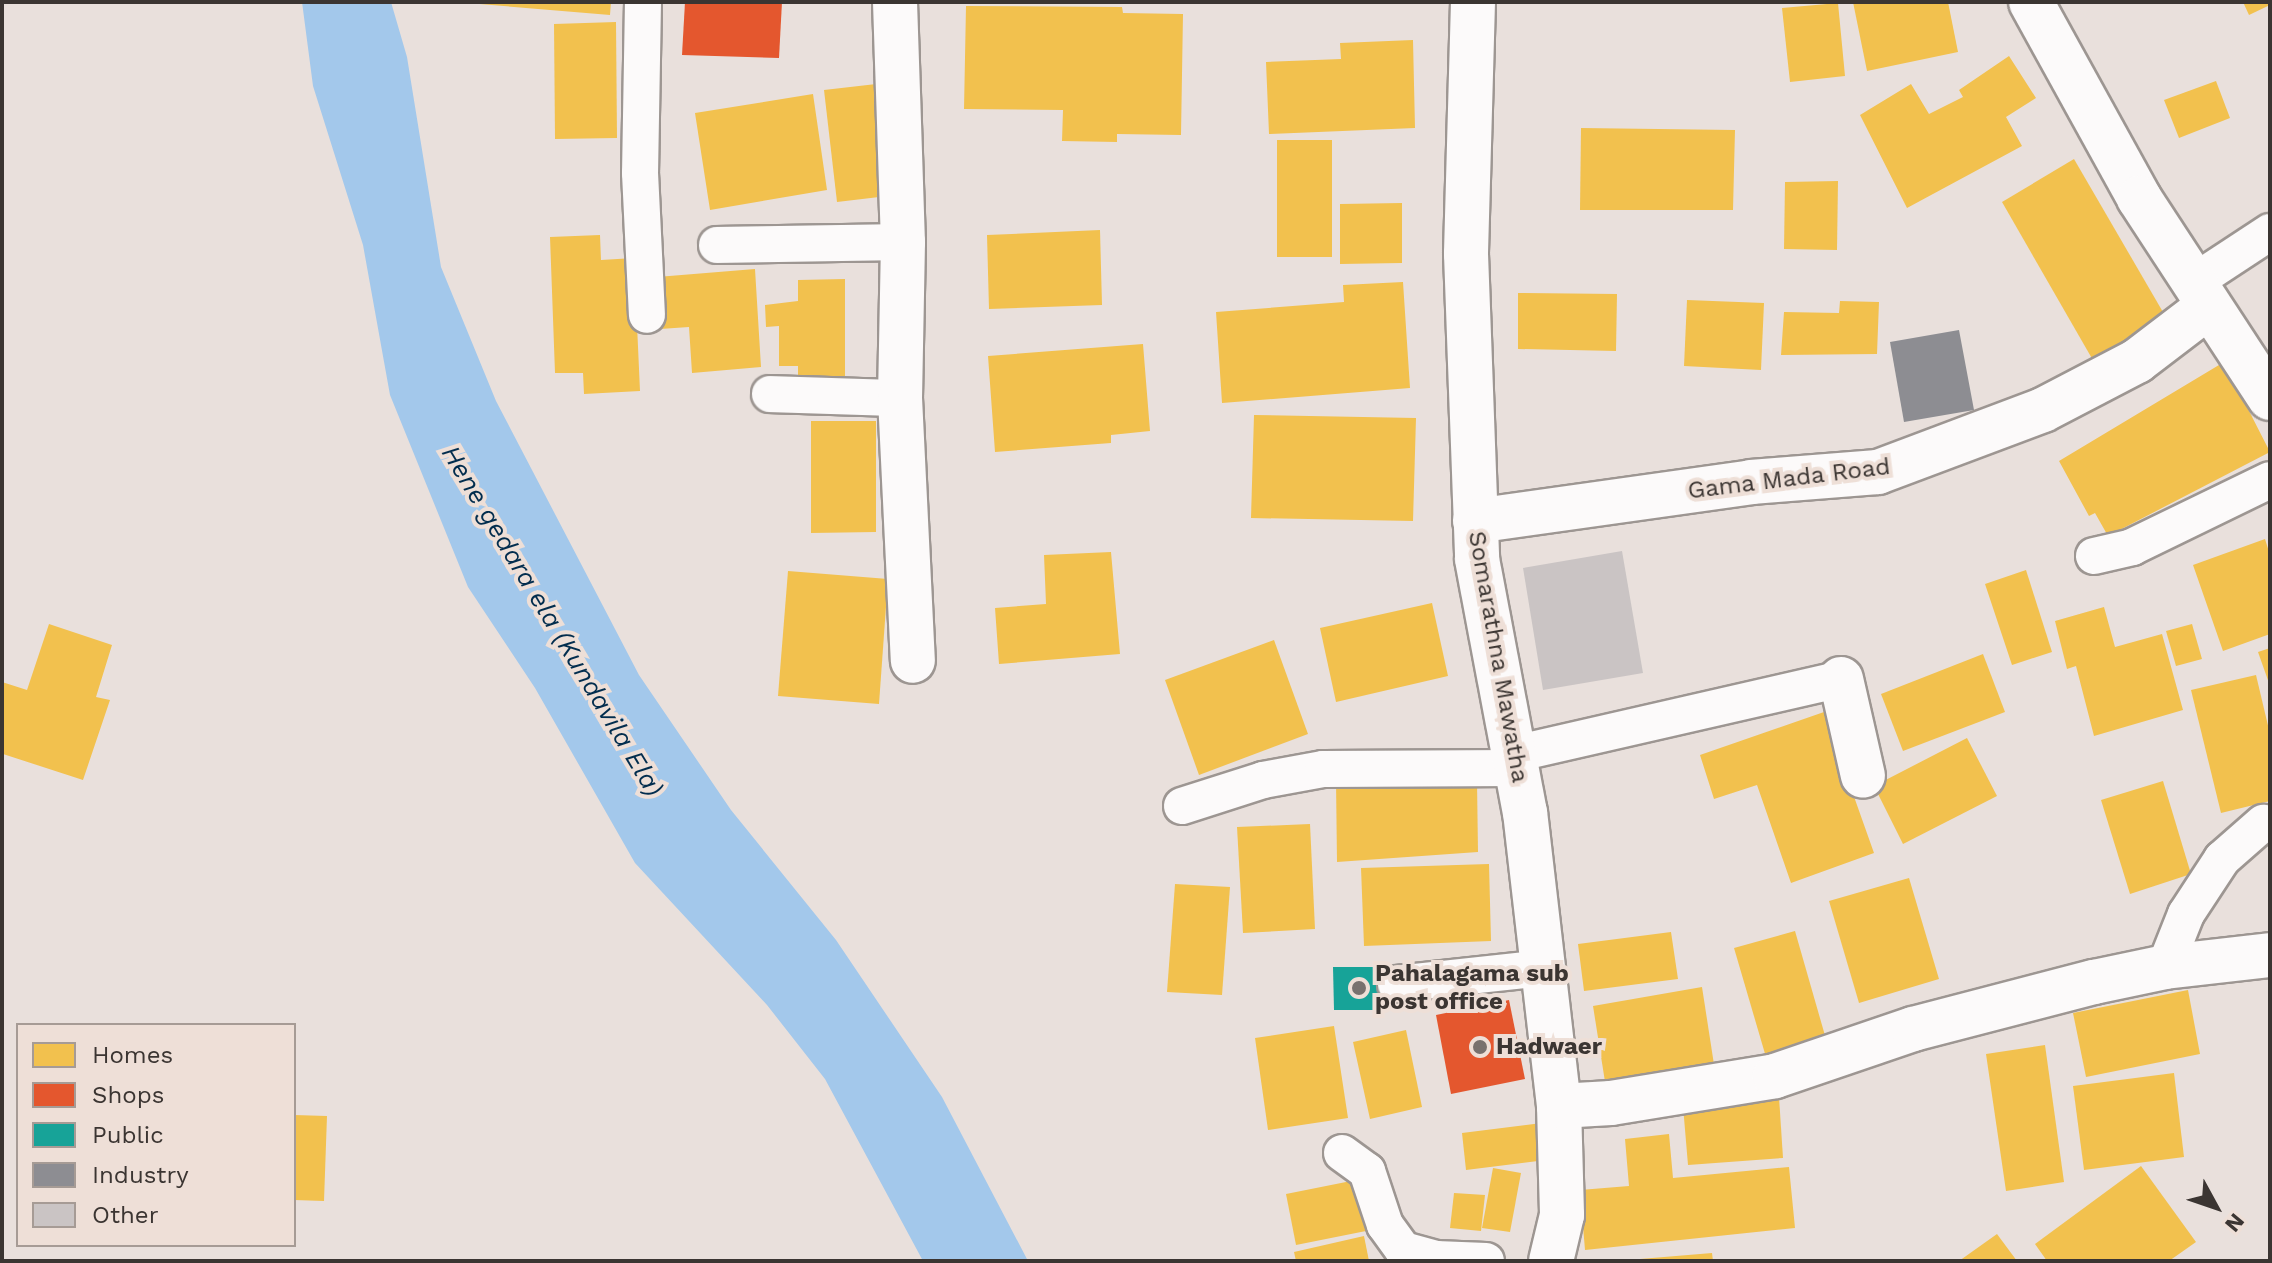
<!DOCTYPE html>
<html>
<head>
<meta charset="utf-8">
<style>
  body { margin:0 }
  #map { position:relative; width:2272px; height:1263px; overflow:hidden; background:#e9e0dc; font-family:"Work Sans",sans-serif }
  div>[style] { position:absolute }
  .water>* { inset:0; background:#a3c8eb }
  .homes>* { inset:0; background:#f2c14e }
  .shops>* { inset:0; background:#e4572e }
  .public>* { inset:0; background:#17a398 }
  .industry>* { inset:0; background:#8d8d92 }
  .building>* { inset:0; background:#cac4c4 }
  .roads { filter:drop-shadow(2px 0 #9d9692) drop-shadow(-2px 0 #9d9692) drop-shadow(0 2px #9d9692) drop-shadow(0 -2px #9d9692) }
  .lane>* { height:36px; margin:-18px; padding:0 18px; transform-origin:18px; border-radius:18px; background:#fcfafa }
  .street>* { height:44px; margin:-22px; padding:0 22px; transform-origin:22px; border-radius:22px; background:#fcfafa }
  .dots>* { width:22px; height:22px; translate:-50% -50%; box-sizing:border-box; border:4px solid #eedfd7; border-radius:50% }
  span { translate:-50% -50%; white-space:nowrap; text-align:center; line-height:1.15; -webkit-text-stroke:8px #eedfd7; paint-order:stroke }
  .street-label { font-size:24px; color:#3b3532 }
  .poi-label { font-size:24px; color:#3b3532; font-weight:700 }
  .left { translate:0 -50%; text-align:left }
  .water-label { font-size:26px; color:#022d4e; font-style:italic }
  .frame { position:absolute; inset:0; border:4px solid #3b3532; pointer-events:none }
  .legend { position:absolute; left:16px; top:1023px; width:280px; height:224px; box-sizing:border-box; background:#eedfd7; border:2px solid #a69b95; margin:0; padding:10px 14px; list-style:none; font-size:24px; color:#3b3532 }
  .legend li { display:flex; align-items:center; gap:16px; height:40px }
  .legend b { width:40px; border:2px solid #a69b95 }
  .north { position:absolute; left:2176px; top:1167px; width:80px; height:80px; -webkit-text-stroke:6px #eedfd7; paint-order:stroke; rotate:130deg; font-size:22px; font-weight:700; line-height:32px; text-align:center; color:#3b3532 }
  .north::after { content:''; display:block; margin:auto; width:28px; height:36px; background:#3b3532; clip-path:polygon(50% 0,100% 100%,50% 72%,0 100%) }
</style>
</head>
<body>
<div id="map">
  <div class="water">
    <i style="clip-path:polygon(302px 2px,391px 2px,407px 57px,441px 267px,496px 401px,639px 675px,731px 810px,836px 940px,942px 1097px,1028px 1261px,923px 1261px,825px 1079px,767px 1005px,635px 863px,535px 688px,468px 587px,390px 395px,363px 245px,313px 86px)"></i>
  </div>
  <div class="homes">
    <i style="clip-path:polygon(455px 2px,611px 2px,610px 15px)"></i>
    <i style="clip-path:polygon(1853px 2px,1948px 2px,1958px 52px,1867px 71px)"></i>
    <i style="clip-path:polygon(2243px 2px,2270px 2px,2270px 5px,2249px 15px)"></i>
    <i style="clip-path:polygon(1838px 3px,1845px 76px,1790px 82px,1782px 8px)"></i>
    <i style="clip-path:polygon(966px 6px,1122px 7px,1123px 13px,1183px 14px,1181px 135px,1117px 134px,1117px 142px,1062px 141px,1063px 110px,964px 109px)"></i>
    <i style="clip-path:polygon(616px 22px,617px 138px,555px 139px,554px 24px)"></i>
    <i style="clip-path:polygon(1413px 40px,1415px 128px,1269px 134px,1266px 62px,1341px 59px,1340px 43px)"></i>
    <i style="clip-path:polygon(2009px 56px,2036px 98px,2006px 117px,2022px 146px,1907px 208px,1860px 115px,1911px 84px,1929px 114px,1963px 97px,1959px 90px)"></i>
    <i style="clip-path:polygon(2216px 81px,2230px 118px,2179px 138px,2164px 100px)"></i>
    <i style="clip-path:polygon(885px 83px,896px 195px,837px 202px,824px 90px)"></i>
    <i style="clip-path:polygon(813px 94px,827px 190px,710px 210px,695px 113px)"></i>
    <i style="clip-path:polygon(1581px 128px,1735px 130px,1733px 210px,1580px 210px)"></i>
    <i style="clip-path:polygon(1277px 140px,1332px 140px,1332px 257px,1277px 257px)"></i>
    <i style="clip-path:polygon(2074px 159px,2167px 319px,2094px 362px,2002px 202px)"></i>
    <i style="clip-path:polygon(1838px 181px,1837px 250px,1784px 249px,1785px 182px)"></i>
    <i style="clip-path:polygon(1402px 203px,1402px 263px,1340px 264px,1340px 204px)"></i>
    <i style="clip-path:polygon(1100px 230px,1102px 305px,989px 309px,987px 235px)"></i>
    <i style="clip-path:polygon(600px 235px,601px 260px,634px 258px,640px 391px,584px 394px,583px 373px,555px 373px,550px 237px)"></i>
    <i style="clip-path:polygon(755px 269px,761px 367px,692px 373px,689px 327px,660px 329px,657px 277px)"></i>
    <i style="clip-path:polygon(845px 279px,845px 376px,798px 377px,798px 366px,779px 366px,779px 326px,766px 327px,765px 305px,798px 301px,798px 280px)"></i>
    <i style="clip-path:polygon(1403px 282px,1410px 388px,1222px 403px,1216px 312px,1344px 302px,1343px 285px)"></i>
    <i style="clip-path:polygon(1518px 293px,1617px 294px,1616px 351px,1518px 349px)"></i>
    <i style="clip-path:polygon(1687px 300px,1764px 303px,1761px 370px,1684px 366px)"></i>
    <i style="clip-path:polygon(1840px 301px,1879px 302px,1877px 354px,1781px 355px,1784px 312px,1839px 313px)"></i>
    <i style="clip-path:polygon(1143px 344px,1150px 431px,1111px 435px,1111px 443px,995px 452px,988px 356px)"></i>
    <i style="clip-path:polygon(2224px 362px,2270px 452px,2108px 536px,2095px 513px,2089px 516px,2059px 461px)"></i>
    <i style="clip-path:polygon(1254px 415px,1416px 418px,1413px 521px,1251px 518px)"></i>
    <i style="clip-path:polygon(811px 421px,876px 421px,876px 532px,811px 533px)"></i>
    <i style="clip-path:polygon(2265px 539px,2270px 555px,2270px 634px,2223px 651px,2193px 565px)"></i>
    <i style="clip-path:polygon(1111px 552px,1120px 654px,999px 664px,995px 608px,1046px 604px,1044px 555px)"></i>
    <i style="clip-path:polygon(2026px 570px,2052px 652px,2012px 665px,1985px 584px)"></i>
    <i style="clip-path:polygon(788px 571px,888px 579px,879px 704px,778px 696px)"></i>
    <i style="clip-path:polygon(1432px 603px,1448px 676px,1336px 702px,1320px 628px)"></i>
    <i style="clip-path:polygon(2104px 607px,2115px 647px,2162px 634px,2183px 710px,2094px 736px,2076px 666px,2067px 669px,2055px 621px)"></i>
    <i style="clip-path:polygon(49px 624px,112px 645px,96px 697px,110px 700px,83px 780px,3px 754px,2px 682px,27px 690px)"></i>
    <i style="clip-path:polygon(2192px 624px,2202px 659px,2176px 666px,2166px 631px)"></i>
    <i style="clip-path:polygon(1274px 640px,1308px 734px,1199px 775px,1165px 680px)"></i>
    <i style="clip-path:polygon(2270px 648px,2270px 686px,2258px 652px)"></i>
    <i style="clip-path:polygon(1983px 654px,2005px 712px,1903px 751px,1881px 694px)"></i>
    <i style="clip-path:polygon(2256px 675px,2270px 734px,2270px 801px,2221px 813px,2191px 690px)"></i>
    <i style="clip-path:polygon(1824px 712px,1874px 853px,1791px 883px,1757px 785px,1714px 799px,1700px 755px)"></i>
    <i style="clip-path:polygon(1967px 738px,1997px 796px,1903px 844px,1874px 786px)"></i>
    <i style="clip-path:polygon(1336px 781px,1477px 781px,1478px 852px,1337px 862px)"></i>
    <i style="clip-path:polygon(2163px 781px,2191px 874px,2130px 894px,2101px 800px)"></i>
    <i style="clip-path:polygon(1310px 824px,1315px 929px,1243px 933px,1237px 827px)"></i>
    <i style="clip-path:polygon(1489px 864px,1491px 941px,1364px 946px,1361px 868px)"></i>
    <i style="clip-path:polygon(1909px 878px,1939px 979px,1859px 1003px,1829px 901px)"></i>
    <i style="clip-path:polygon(1175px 884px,1230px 887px,1222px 995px,1167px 992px)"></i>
    <i style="clip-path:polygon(1795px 931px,1828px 1046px,1768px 1064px,1734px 948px)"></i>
    <i style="clip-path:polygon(1671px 932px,1678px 979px,1584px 991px,1578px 944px)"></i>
    <i style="clip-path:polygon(1702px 987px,1715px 1071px,1606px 1088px,1593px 1006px)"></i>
    <i style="clip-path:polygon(2188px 990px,2200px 1054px,2086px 1077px,2073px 1013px)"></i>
    <i style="clip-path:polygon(1334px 1026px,1348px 1118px,1268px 1130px,1255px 1038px)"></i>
    <i style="clip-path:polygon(1406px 1030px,1422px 1107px,1370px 1119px,1353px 1042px)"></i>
    <i style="clip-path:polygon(2045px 1045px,2064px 1182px,2006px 1191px,1986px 1054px)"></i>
    <i style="clip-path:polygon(2174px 1073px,2184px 1157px,2084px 1170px,2073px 1086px)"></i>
    <i style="clip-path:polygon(1779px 1097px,1783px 1158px,1688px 1165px,1683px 1106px)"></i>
    <i style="clip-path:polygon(294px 1115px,327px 1116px,324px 1201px,294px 1200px)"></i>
    <i style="clip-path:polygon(1542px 1123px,1546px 1160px,1466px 1170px,1462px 1133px)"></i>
    <i style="clip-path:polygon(1669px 1134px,1673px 1178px,1789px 1167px,1795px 1228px,1585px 1250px,1580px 1190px,1629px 1186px,1625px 1139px)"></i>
    <i style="clip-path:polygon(2141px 1166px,2196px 1242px,2169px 1261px,2047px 1261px,2035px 1244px)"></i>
    <i style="clip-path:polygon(1493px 1168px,1521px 1173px,1510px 1232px,1482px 1228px)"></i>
    <i style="clip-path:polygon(1356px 1180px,1366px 1231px,1296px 1245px,1286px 1194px)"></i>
    <i style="clip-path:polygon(1454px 1193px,1485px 1195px,1481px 1231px,1450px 1228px)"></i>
    <i style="clip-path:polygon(1997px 1234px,2017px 1261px,1959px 1261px)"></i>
    <i style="clip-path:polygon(1364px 1236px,1369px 1261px,1296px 1261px,1294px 1252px)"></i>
    <i style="clip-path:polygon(1712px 1253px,1713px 1261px,1640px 1261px,1640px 1259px)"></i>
  </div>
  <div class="shops">
    <i style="clip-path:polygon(685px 2px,782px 2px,779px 58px,682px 55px)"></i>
    <i style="clip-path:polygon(1509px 1000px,1525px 1079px,1451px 1094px,1436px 1015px)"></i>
  </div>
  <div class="public">
    <i style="clip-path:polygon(1333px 967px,1383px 967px,1384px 1010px,1334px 1010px)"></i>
  </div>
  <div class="industry">
    <i style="clip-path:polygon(1959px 330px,1974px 410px,1904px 422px,1890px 342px)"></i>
  </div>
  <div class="building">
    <i style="clip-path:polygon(1622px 551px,1643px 673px,1543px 690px,1523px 568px)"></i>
  </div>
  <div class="roads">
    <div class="lane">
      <i style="left:643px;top:2px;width:171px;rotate:91deg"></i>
      <i style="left:640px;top:173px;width:142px;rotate:87.2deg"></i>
      <i style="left:717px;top:245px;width:186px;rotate:-0.9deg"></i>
      <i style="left:2194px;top:282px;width:91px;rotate:-33.3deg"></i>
      <i style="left:770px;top:394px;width:130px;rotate:1.8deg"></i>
      <i style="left:2094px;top:556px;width:39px;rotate:-13deg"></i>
      <i style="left:2132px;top:547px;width:153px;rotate:-25.9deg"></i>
      <i style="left:1514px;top:754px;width:335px;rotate:-12.9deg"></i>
      <i style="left:1182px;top:806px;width:85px;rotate:-17.8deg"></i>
      <i style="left:1263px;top:780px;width:61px;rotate:-10.4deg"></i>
      <i style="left:1323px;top:769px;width:193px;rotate:-0.3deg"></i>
      <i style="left:2165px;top:967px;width:57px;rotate:-68.4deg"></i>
      <i style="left:2186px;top:914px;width:66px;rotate:-56.8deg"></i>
      <i style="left:2222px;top:859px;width:55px;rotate:-41.3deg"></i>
      <i style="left:1396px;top:984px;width:148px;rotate:-6.2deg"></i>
      <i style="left:1342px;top:1153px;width:31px;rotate:36deg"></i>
      <i style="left:1367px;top:1171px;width:57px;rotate:71.6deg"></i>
      <i style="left:1385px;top:1225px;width:31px;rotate:54deg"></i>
      <i style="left:1403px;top:1250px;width:34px;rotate:15deg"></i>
      <i style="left:1436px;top:1259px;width:50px;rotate:2.3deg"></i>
    </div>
    <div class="street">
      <i style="left:895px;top:2px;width:240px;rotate:88.1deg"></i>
      <i style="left:903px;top:242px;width:156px;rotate:91.1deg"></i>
      <i style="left:900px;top:398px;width:263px;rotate:87.2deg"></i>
      <i style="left:1473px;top:2px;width:252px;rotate:91.6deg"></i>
      <i style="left:1466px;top:254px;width:305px;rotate:87.9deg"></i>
      <i style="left:1477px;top:559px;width:258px;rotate:79.3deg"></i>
      <i style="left:1525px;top:812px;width:296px;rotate:83.4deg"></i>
      <i style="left:1559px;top:1106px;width:109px;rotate:88.4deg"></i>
      <i style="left:1562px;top:1215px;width:47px;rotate:103.4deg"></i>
      <i style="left:2031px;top:2px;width:224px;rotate:61.1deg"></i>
      <i style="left:2139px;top:198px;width:239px;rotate:56.8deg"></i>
      <i style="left:1475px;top:521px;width:279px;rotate:-8deg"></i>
      <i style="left:1751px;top:482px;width:127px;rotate:-4.5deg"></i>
      <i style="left:1878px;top:472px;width:176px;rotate:-20.6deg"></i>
      <i style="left:2043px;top:410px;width:106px;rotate:-27.5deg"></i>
      <i style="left:2137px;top:361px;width:89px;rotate:-37.3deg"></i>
      <i style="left:1841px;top:679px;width:99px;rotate:77.2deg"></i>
      <i style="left:1559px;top:1106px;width:52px;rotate:-3.3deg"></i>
      <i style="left:1611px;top:1103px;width:166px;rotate:-9.3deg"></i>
      <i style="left:1775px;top:1076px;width:146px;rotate:-18.8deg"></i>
      <i style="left:1913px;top:1029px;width:187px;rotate:-14.6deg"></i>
      <i style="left:2094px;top:982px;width:73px;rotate:-11.9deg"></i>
      <i style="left:2165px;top:967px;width:106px;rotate:-6.5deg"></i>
    </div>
  </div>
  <div class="dots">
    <i style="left:1359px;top:988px;background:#78716e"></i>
    <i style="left:1480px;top:1047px;background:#78716e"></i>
  </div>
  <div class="street-label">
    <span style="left:1789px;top:479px;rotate:-7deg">Gama Mada Road</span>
    <span style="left:1498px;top:657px;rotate:80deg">Somarathna Mawatha</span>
  </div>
  <div class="poi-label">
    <span class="left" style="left:1375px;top:988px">Pahalagama sub<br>post office</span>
    <span class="left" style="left:1496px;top:1047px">Hadwaer</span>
  </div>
  <div class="water-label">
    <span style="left:552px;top:621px;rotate:59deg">Hene gedara ela (Kundavila Ela)</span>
  </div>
  <div class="frame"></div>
  <ul class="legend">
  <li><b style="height:22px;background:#f2c14e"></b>Homes</li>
  <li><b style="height:22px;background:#e4572e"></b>Shops</li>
  <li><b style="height:22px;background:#17a398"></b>Public</li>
  <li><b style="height:22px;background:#8d8d92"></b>Industry</li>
  <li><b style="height:22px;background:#cac4c4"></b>Other</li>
  </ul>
  <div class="north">N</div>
</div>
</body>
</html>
